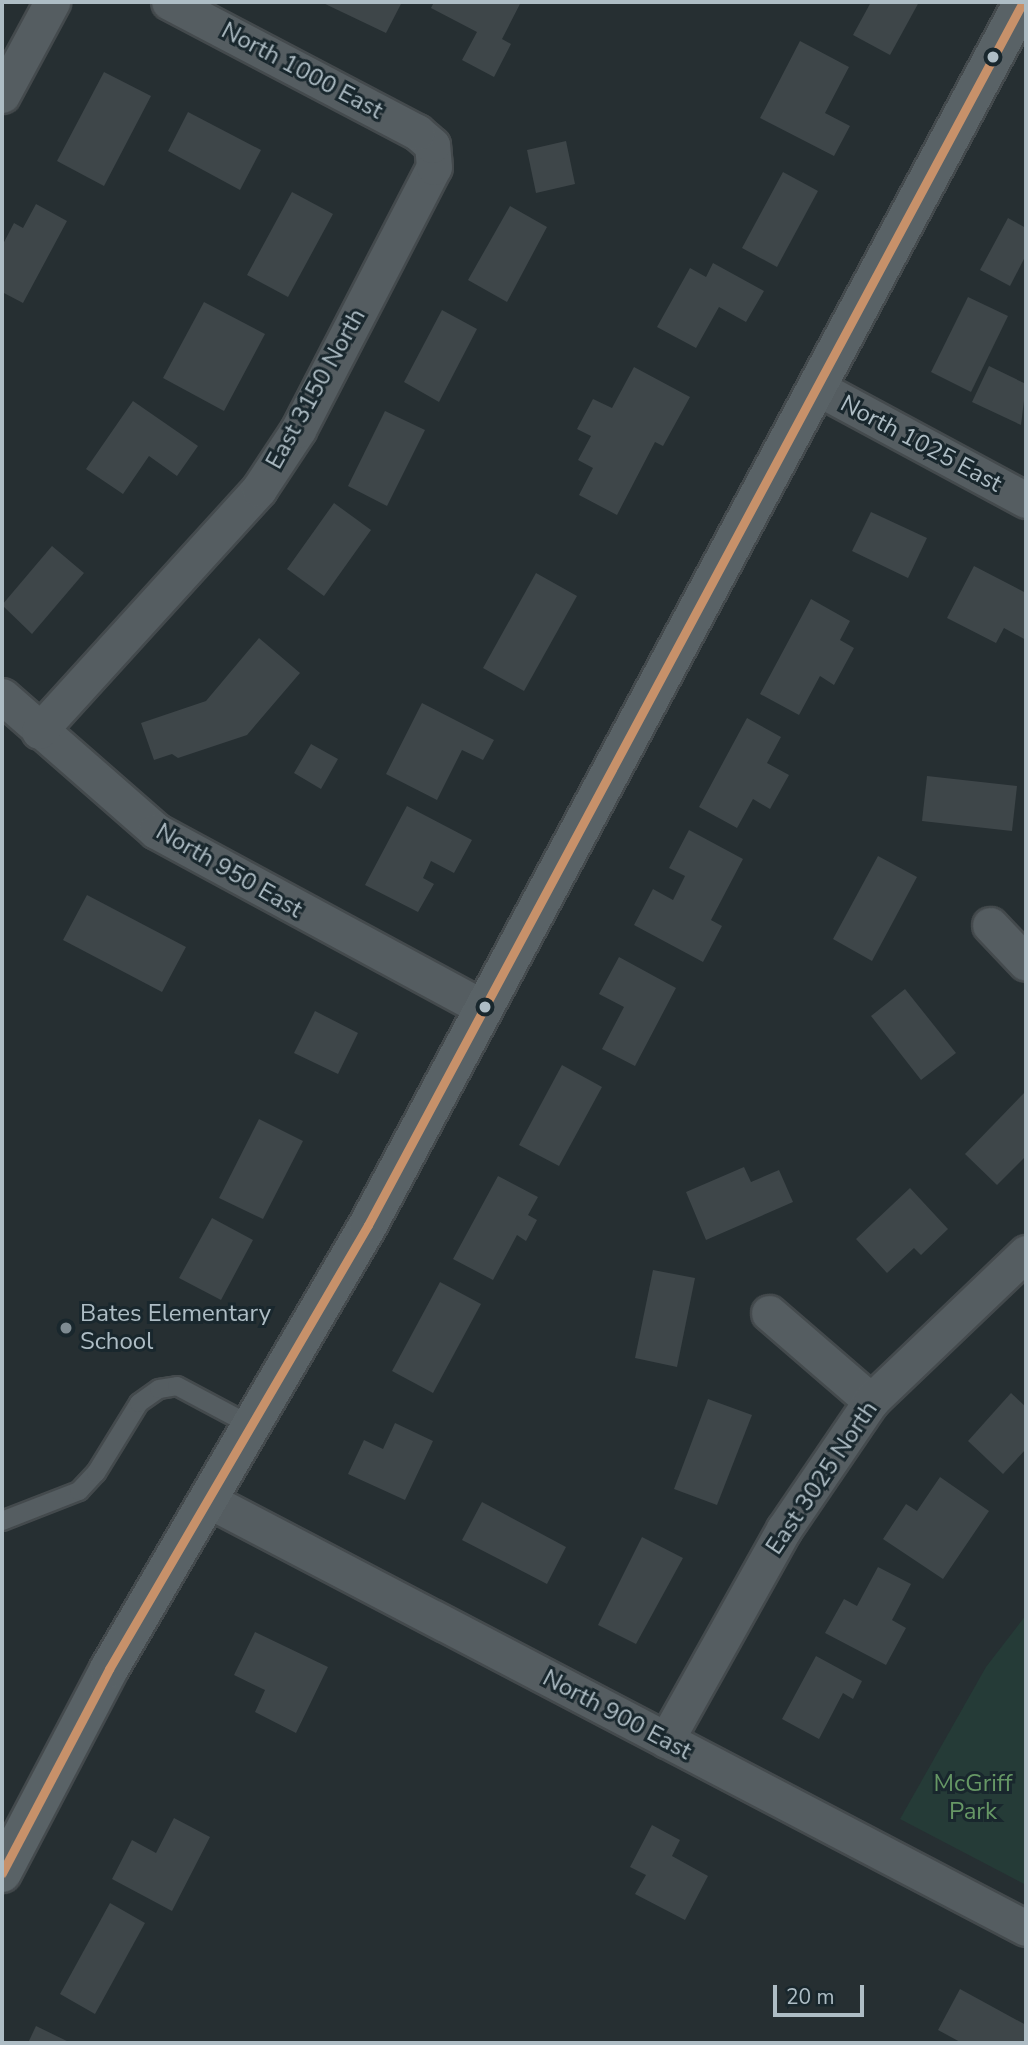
<!DOCTYPE html>
<html>
<head>
<meta charset="utf-8">
<style>
  body { margin:0 }
  #map { position:relative; width:1028px; height:2045px; overflow:hidden; background:#262f32; font-family:"Nunito Sans",sans-serif }
  div>[style] { position:absolute }
  .green>* { inset:0; background:#253b37 }
  .building>* { inset:0; background:#3e4649 }
  .roads { filter:drop-shadow(2px 0 #444a4d) drop-shadow(-2px 0 #444a4d) drop-shadow(0 2px #444a4d) drop-shadow(0 -2px #444a4d) }
  .service>* { height:18px; margin:-9px; padding:0 9px; transform-origin:9px; border-radius:9px; background:#555d61 }
  .minor>* { height:35px; margin:-17.5px; padding:0 17.5px; transform-origin:17.5px; border-radius:17.5px; background:#555d61 }
  .secondary>* { height:38px; margin:-19px; padding:0 19px; transform-origin:19px; border-radius:19px; background:#596266 }
  .bus-1>* { height:9px; margin:-4.5px; padding:0 4.5px; transform-origin:4.5px; border-radius:4.5px; background:#c7916a }
  .dots>* { width:19px; height:19px; translate:-50% -50%; box-sizing:border-box; border:4px solid #19272d; border-radius:50% }
  span { translate:-50% -50%; white-space:nowrap; text-align:center; line-height:1.15; -webkit-text-stroke:6px #19272d; paint-order:stroke }
  .street-label { font-size:24px; color:#aebdc5 }
  .poi-label { font-size:24px; color:#aebdc5 }
  .left { translate:0 -50%; text-align:left }
  .park-label { font-size:24px; color:#669765 }
  .frame { position:absolute; inset:0; border:4px solid #aebdc5; pointer-events:none }
  .scale { position:absolute; left:773px; top:1985px; width:91px; height:32px; box-sizing:border-box; border:4px solid #aebdc5; border-top:0; padding-left:9px; font-size:21px; line-height:24px; white-space:nowrap; color:#aebdc5; -webkit-text-stroke:5px #19272d; paint-order:stroke }
</style>
</head>
<body>
<div id="map">
  <div class="green">
    <i style="clip-path:polygon(1026px 1615px,1026px 1885px,900px 1819px,986px 1667px)"></i>
  </div>
  <div class="building">
    <i style="clip-path:polygon(321px 2px,402px 2px,386px 33px)"></i>
    <i style="clip-path:polygon(434px 2px,521px 2px,502px 39px,511px 44px,494px 77px,462px 60px,477px 32px,431px 8px)"></i>
    <i style="clip-path:polygon(871px 2px,919px 2px,890px 55px,853px 35px)"></i>
    <i style="clip-path:polygon(800px 41px,849px 67px,825px 113px,850px 126px,834px 156px,760px 118px)"></i>
    <i style="clip-path:polygon(104px 72px,151px 96px,104px 186px,57px 161px)"></i>
    <i style="clip-path:polygon(188px 112px,261px 150px,240px 190px,168px 151px)"></i>
    <i style="clip-path:polygon(566px 141px,575px 184px,536px 193px,527px 150px)"></i>
    <i style="clip-path:polygon(783px 172px,818px 191px,777px 267px,742px 248px)"></i>
    <i style="clip-path:polygon(292px 192px,333px 214px,288px 297px,247px 275px)"></i>
    <i style="clip-path:polygon(36px 204px,67px 221px,23px 303px,2px 292px,2px 246px,14px 223px,23px 228px)"></i>
    <i style="clip-path:polygon(510px 206px,547px 227px,507px 302px,468px 280px)"></i>
    <i style="clip-path:polygon(1008px 218px,1026px 228px,1026px 255px,1010px 286px,980px 270px)"></i>
    <i style="clip-path:polygon(713px 263px,764px 291px,746px 322px,719px 307px,696px 348px,657px 327px,690px 268px,706px 277px)"></i>
    <i style="clip-path:polygon(968px 297px,1008px 316px,971px 392px,931px 372px)"></i>
    <i style="clip-path:polygon(204px 302px,265px 334px,224px 411px,163px 378px)"></i>
    <i style="clip-path:polygon(442px 310px,477px 329px,439px 402px,404px 382px)"></i>
    <i style="clip-path:polygon(989px 366px,1026px 384px,1021px 425px,972px 402px)"></i>
    <i style="clip-path:polygon(634px 367px,690px 397px,663px 446px,655px 442px,617px 515px,579px 495px,593px 468px,578px 460px,591px 436px,577px 429px,593px 399px,612px 408px)"></i>
    <i style="clip-path:polygon(133px 401px,198px 446px,177px 476px,149px 456px,123px 494px,86px 469px)"></i>
    <i style="clip-path:polygon(385px 411px,425px 430px,387px 506px,348px 486px)"></i>
    <i style="clip-path:polygon(334px 503px,371px 530px,324px 596px,287px 569px)"></i>
    <i style="clip-path:polygon(871px 512px,927px 538px,908px 578px,852px 551px)"></i>
    <i style="clip-path:polygon(52px 546px,84px 573px,32px 634px,2px 605px)"></i>
    <i style="clip-path:polygon(974px 566px,1026px 593px,1026px 640px,1004px 628px,996px 643px,947px 618px)"></i>
    <i style="clip-path:polygon(536px 573px,577px 596px,524px 691px,483px 668px)"></i>
    <i style="clip-path:polygon(811px 599px,850px 621px,840px 640px,854px 648px,834px 685px,820px 676px,799px 715px,760px 694px)"></i>
    <i style="clip-path:polygon(259px 638px,300px 673px,247px 735px,178px 758px,172px 754px,154px 760px,141px 723px,206px 701px)"></i>
    <i style="clip-path:polygon(422px 703px,494px 740px,483px 760px,462px 750px,437px 800px,386px 774px)"></i>
    <i style="clip-path:polygon(747px 718px,781px 737px,767px 763px,789px 775px,770px 809px,753px 799px,737px 828px,699px 807px)"></i>
    <i style="clip-path:polygon(311px 744px,338px 759px,321px 789px,294px 773px)"></i>
    <i style="clip-path:polygon(927px 776px,1017px 786px,1012px 831px,922px 821px)"></i>
    <i style="clip-path:polygon(407px 806px,472px 840px,454px 873px,431px 861px,423px 878px,434px 884px,418px 912px,365px 885px)"></i>
    <i style="clip-path:polygon(689px 830px,743px 859px,711px 920px,722px 926px,703px 962px,634px 925px,653px 889px,673px 900px,685px 876px,669px 868px)"></i>
    <i style="clip-path:polygon(878px 856px,917px 877px,872px 961px,833px 939px)"></i>
    <i style="clip-path:polygon(87px 895px,186px 947px,162px 992px,63px 940px)"></i>
    <i style="clip-path:polygon(619px 957px,676px 988px,635px 1066px,602px 1049px,624px 1007px,599px 994px)"></i>
    <i style="clip-path:polygon(905px 989px,956px 1053px,921px 1080px,871px 1016px)"></i>
    <i style="clip-path:polygon(315px 1011px,358px 1033px,338px 1074px,294px 1053px)"></i>
    <i style="clip-path:polygon(562px 1065px,602px 1087px,559px 1166px,519px 1145px)"></i>
    <i style="clip-path:polygon(1026px 1091px,1026px 1156px,997px 1185px,965px 1154px)"></i>
    <i style="clip-path:polygon(259px 1119px,303px 1141px,263px 1219px,219px 1198px)"></i>
    <i style="clip-path:polygon(744px 1167px,751px 1182px,779px 1170px,793px 1202px,706px 1240px,686px 1192px)"></i>
    <i style="clip-path:polygon(498px 1176px,538px 1197px,528px 1215px,537px 1220px,526px 1241px,517px 1235px,493px 1280px,453px 1259px)"></i>
    <i style="clip-path:polygon(910px 1188px,948px 1229px,921px 1255px,914px 1248px,887px 1273px,856px 1239px)"></i>
    <i style="clip-path:polygon(212px 1218px,253px 1240px,221px 1300px,179px 1278px)"></i>
    <i style="clip-path:polygon(653px 1270px,695px 1278px,677px 1367px,635px 1358px)"></i>
    <i style="clip-path:polygon(440px 1282px,481px 1304px,433px 1393px,392px 1371px)"></i>
    <i style="clip-path:polygon(1011px 1393px,1026px 1407px,1026px 1449px,1003px 1474px,968px 1441px)"></i>
    <i style="clip-path:polygon(708px 1399px,752px 1415px,717px 1505px,674px 1489px)"></i>
    <i style="clip-path:polygon(395px 1423px,433px 1441px,405px 1500px,348px 1474px,364px 1440px,383px 1449px)"></i>
    <i style="clip-path:polygon(940px 1477px,989px 1511px,943px 1579px,883px 1539px,906px 1504px,917px 1511px)"></i>
    <i style="clip-path:polygon(482px 1502px,566px 1547px,547px 1584px,462px 1540px)"></i>
    <i style="clip-path:polygon(642px 1537px,683px 1558px,636px 1644px,598px 1625px)"></i>
    <i style="clip-path:polygon(878px 1567px,911px 1584px,892px 1620px,906px 1628px,886px 1665px,825px 1633px,844px 1599px,857px 1606px)"></i>
    <i style="clip-path:polygon(255px 1632px,328px 1667px,296px 1733px,255px 1712px,265px 1690px,234px 1675px)"></i>
    <i style="clip-path:polygon(816px 1656px,862px 1681px,853px 1699px,843px 1693px,819px 1739px,782px 1719px)"></i>
    <i style="clip-path:polygon(174px 1818px,210px 1837px,172px 1911px,112px 1879px,132px 1840px,156px 1853px)"></i>
    <i style="clip-path:polygon(652px 1825px,680px 1840px,672px 1856px,708px 1876px,685px 1920px,635px 1894px,646px 1875px,630px 1867px)"></i>
    <i style="clip-path:polygon(110px 1903px,145px 1923px,95px 2014px,60px 1994px)"></i>
    <i style="clip-path:polygon(960px 1989px,1026px 2025px,1026px 2043px,962px 2043px,938px 2030px)"></i>
    <i style="clip-path:polygon(36px 2026px,71px 2043px,28px 2043px)"></i>
  </div>
  <div class="roads">
    <div class="service">
      <i style="left:2px;top:1521px;width:83px;rotate:-21.3deg"></i>
      <i style="left:79px;top:1491px;width:25px;rotate:-47deg"></i>
      <i style="left:96px;top:1473px;width:82px;rotate:-58.4deg"></i>
      <i style="left:139px;top:1403px;width:24px;rotate:-35deg"></i>
      <i style="left:159px;top:1389px;width:18px;rotate:-9deg"></i>
      <i style="left:177px;top:1386px;width:85px;rotate:28.1deg"></i>
    </div>
    <div class="minor">
      <i style="left:2px;top:95px;width:106px;rotate:-61.7deg"></i>
      <i style="left:816px;top:387px;width:238px;rotate:28.3deg"></i>
      <i style="left:2px;top:696px;width:205px;rotate:41.2deg"></i>
      <i style="left:156px;top:831px;width:372px;rotate:28.4deg"></i>
      <i style="left:39px;top:731px;width:327px;rotate:-47.7deg"></i>
      <i style="left:259px;top:489px;width:71px;rotate:-56.5deg"></i>
      <i style="left:298px;top:430px;width:296px;rotate:-62.7deg"></i>
      <i style="left:434px;top:167px;width:22px;rotate:-95deg"></i>
      <i style="left:432px;top:145px;width:20px;rotate:-139deg"></i>
      <i style="left:417px;top:132px;width:280px;rotate:-152.3deg"></i>
      <i style="left:990px;top:925px;width:52px;rotate:46.5deg"></i>
      <i style="left:769px;top:1313px;width:135px;rotate:40.8deg"></i>
      <i style="left:208px;top:1500px;width:923px;rotate:27.62deg"></i>
      <i style="left:666px;top:1740px;width:242px;rotate:-60.8deg"></i>
      <i style="left:784px;top:1529px;width:155px;rotate:-55.8deg"></i>
      <i style="left:871px;top:1401px;width:214px;rotate:-43.7deg"></i>
    </div>
    <div class="secondary">
      <i style="left:2px;top:1873px;width:230px;rotate:-62.3deg"></i>
      <i style="left:109px;top:1669px;width:514px;rotate:-59.74deg"></i>
      <i style="left:368px;top:1225px;width:1387px;rotate:-61.83deg"></i>
    </div>
  </div>
  <div class="bus-1">
    <i style="left:2px;top:1873px;width:230px;rotate:-62.3deg"></i>
    <i style="left:109px;top:1669px;width:514px;rotate:-59.74deg"></i>
    <i style="left:368px;top:1225px;width:1387px;rotate:-61.83deg"></i>
  </div>
  <div class="dots">
    <i style="left:993px;top:57px;background:#aebdc5"></i>
    <i style="left:485px;top:1007px;background:#aebdc5"></i>
    <i style="left:66px;top:1328px;background:#7e8b92"></i>
  </div>
  <div class="street-label">
    <span style="left:302px;top:71px;rotate:28deg">North 1000 East</span>
    <span style="left:316px;top:389px;rotate:-61deg">East 3150 North</span>
    <span style="left:921px;top:444px;rotate:28deg">North 1025 East</span>
    <span style="left:229px;top:871px;rotate:30deg">North 950 East</span>
    <span style="left:822px;top:1478px;rotate:-56deg">East 3025 North</span>
    <span style="left:617px;top:1715px;rotate:28deg">North 900 East</span>
  </div>
  <div class="poi-label">
    <span class="left" style="left:80px;top:1328px">Bates Elementary<br>School</span>
  </div>
  <div class="park-label">
    <span style="left:973px;top:1798px">McGriff<br>Park</span>
  </div>
  <div class="frame"></div>
  <div class="scale">20 m</div>
</div>
</body>
</html>
